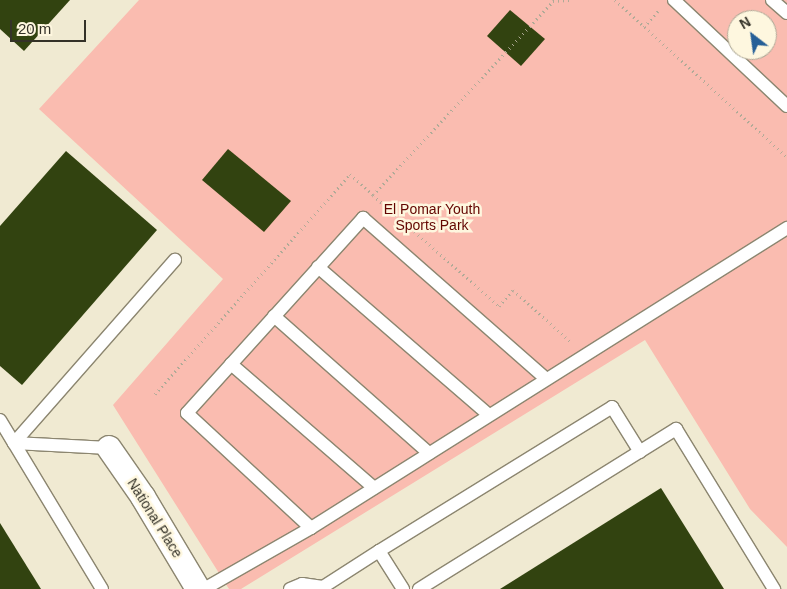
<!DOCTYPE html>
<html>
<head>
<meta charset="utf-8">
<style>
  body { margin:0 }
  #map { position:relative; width:787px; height:589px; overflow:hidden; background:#f0ead2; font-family:Helvetica,sans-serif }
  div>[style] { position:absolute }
  .green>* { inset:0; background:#fabcb0 }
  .building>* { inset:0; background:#324310 }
  .path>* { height:3px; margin-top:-1.5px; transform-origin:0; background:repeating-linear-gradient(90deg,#afaa97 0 1px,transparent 0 5px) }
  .roads { filter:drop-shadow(1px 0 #8c8670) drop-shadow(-1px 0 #8c8670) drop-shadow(0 1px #8c8670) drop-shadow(0 -1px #8c8670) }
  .lane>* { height:12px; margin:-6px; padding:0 6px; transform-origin:6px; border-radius:6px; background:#fff }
  .street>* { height:24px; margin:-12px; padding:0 12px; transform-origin:12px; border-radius:12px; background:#fff }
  span { translate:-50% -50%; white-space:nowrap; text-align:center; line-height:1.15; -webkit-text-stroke:5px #fef7df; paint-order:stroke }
  .park-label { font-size:14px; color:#630500 }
  .street-label { font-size:14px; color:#343228 }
  .north { position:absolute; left:727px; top:10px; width:50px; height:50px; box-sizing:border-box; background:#fef7df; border:1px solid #ada896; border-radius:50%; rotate:330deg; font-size:14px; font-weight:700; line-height:20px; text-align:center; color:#343228 }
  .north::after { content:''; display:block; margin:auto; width:18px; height:22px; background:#265f97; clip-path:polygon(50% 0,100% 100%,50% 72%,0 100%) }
  .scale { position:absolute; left:10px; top:20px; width:76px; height:22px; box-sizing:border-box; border:2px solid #343228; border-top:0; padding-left:6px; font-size:15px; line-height:18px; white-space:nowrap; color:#343228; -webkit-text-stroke:4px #fef7df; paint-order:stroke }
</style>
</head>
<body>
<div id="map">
  <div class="green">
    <i style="clip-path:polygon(evenodd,139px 0,787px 0,787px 547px,750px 509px,645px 340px,241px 589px,229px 589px,113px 405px,223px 279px,39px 109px,139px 0,737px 20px,767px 20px,767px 50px,737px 50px,737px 20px)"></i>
  </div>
  <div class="building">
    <i style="clip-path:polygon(0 0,70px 0,24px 51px,0 29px)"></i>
    <i style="clip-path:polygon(510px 10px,545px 39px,521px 66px,487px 36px)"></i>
    <i style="clip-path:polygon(228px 149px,291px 201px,264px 232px,202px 180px)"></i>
    <i style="clip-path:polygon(66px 151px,157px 230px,22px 385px,0 366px,0 226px)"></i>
    <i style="clip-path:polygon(661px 488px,724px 589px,500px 589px)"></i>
    <i style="clip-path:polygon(0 523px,41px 589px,0 589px)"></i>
  </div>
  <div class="path">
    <i style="left:615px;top:0;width:233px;rotate:42.4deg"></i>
    <i style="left:553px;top:1px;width:16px;rotate:-4deg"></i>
    <i style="left:644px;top:27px;width:23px;rotate:-49deg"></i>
    <i style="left:373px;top:195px;width:168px;rotate:41.4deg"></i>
    <i style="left:499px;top:306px;width:21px;rotate:-49deg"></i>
    <i style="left:513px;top:290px;width:78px;rotate:41.9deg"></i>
    <i style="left:155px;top:394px;width:294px;rotate:-48.4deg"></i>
    <i style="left:350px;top:174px;width:31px;rotate:42deg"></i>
    <i style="left:373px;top:195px;width:265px;rotate:-47.1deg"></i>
  </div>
  <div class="roads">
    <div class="lane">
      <i style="left:674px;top:0;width:155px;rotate:43.2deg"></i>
      <i style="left:772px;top:0;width:20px;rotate:41deg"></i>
      <i style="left:318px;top:267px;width:225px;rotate:40.9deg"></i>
      <i style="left:274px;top:316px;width:207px;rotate:41.5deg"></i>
      <i style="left:231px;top:364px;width:189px;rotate:40.9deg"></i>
      <i style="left:0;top:420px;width:27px;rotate:59deg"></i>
      <i style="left:14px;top:443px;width:95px;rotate:3deg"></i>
      <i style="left:311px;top:528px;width:169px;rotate:-137.2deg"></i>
      <i style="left:187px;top:413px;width:263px;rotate:-47.9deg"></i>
      <i style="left:363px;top:218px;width:242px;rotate:41.3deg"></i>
      <i style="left:379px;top:551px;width:274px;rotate:-31.7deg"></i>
      <i style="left:612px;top:407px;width:53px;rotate:58.1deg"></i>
      <i style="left:102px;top:589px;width:170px;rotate:-121.1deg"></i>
      <i style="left:14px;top:443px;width:244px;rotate:-48.7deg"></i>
      <i style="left:204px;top:589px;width:123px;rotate:-29.7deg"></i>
      <i style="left:311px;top:528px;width:563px;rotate:-32.22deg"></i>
      <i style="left:290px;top:589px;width:13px;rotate:-23deg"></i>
      <i style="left:302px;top:584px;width:21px;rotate:8deg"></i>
      <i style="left:323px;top:587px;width:67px;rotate:-32.7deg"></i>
      <i style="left:379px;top:551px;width:45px;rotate:57.7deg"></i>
      <i style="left:419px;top:589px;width:303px;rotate:-31.9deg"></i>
      <i style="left:676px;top:429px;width:188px;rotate:58.5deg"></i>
    </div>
    <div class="street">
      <i style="left:109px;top:448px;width:60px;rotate:55.2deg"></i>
      <i style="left:143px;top:497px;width:107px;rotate:59.1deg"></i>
    </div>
  </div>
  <div class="park-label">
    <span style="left:432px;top:217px">El Pomar Youth<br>Sports Park</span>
  </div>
  <div class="street-label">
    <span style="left:155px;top:518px;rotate:58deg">National Place</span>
  </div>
  <div class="north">N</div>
  <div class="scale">20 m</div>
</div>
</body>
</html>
